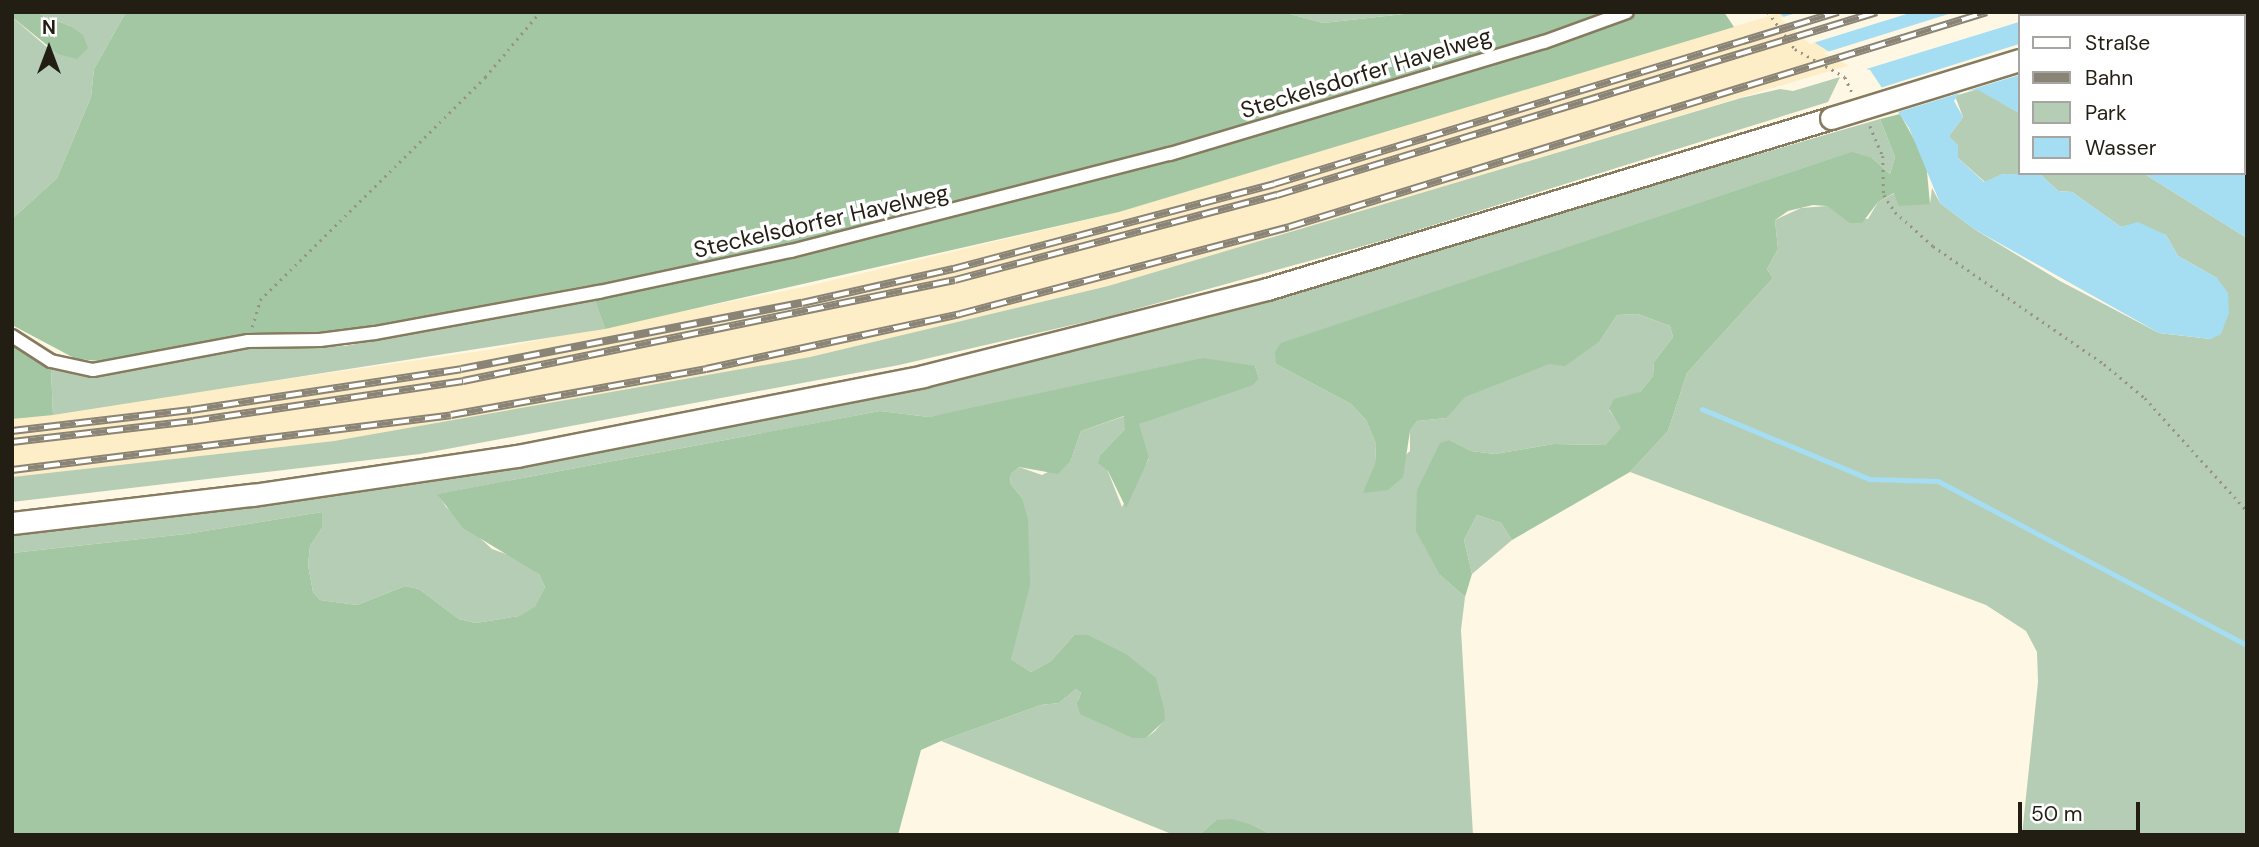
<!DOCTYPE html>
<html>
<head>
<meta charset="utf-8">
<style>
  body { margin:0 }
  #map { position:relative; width:2259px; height:847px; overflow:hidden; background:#fef7e4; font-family:"DM Sans",sans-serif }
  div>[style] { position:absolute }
  .built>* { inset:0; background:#feeec8 }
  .green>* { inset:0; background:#b5cdb4 }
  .forest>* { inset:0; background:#a2c7a2 }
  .water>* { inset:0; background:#a5ddf3 }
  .pier>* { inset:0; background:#fef7e4 }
  .stream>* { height:5px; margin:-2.5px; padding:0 2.5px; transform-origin:2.5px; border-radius:2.5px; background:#a5ddf3 }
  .path>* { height:2.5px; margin-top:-1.25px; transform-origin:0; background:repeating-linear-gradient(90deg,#989283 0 2px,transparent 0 7px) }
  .roads { filter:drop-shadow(2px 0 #867b5f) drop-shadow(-2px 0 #867b5f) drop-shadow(0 2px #867b5f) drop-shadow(0 -2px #867b5f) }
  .minor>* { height:12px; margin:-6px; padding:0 6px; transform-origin:6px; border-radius:6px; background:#fff }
  .primary>* { height:21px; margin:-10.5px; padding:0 10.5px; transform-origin:10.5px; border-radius:10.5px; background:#fff }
  .rail>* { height:8px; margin-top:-4px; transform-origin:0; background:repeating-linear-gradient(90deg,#fff 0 16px,#8a8476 0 32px); box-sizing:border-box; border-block:2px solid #8a8476 }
  .bridges { filter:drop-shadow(2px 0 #867b5f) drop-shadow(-2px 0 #867b5f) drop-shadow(0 2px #867b5f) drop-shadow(0 -2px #867b5f) }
  .primary-bridge>* { height:21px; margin:-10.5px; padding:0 10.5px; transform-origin:10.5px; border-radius:10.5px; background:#fff }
  span { translate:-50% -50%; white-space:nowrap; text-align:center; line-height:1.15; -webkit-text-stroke:7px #fff; paint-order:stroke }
  .street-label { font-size:23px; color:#231e13 }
  .frame { position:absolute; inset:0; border:14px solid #231e13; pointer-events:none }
  .legend { position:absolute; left:2018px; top:14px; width:228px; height:161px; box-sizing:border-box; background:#fff; border:2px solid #a7a5a1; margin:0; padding:9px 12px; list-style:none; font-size:21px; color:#231e13 }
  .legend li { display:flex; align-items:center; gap:14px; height:35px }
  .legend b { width:35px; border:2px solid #a7a5a1 }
  .north { position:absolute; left:14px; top:14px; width:70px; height:70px; -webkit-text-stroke:5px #fff; paint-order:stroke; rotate:0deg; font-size:19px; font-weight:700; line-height:28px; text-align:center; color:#231e13 }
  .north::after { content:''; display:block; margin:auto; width:24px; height:32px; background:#231e13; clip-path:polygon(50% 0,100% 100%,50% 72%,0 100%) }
  .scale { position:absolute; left:2018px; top:802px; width:122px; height:32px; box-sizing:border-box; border:4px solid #231e13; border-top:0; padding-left:9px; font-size:21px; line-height:24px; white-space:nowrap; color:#231e13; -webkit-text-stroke:5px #fff; paint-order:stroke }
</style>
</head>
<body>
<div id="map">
  <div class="built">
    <i style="clip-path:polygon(1779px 13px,1812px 41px,1850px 65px,1108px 286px,810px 357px,470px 420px,334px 441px,12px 477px,12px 419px,494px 349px,808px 286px,1119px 212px)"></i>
  </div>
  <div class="green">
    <i style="clip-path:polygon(35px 12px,126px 12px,94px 69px,91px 97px,57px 178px,12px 219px,12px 17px,48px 48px,70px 26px)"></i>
    <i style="clip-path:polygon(1283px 12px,1422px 12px,1323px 23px)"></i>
    <i style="clip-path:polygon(1840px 77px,1828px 102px,1392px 238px,1111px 316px,899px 365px,420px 454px,12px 502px,12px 477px,334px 441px,810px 357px,1108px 286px,1741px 98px,1780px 89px,1793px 91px)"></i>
    <i style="clip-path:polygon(1978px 89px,2019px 113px,2019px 173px,2143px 173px,2247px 238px,2247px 835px,2022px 835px,2038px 682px,2037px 652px,2026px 631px,1986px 605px,1630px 472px,1668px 431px,1687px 373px,1773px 278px,1767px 269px,1778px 249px,1775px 220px,1801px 208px,1827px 206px,1843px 216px,1868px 219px,1878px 202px,1895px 193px,1930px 204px,1932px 188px,1940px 203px,1974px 229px,2060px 281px,2159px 333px,2211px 339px,2217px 278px,2178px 256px,2166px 235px,2134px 224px,2121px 227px,2072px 192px,2058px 191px,2040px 174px,2003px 174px,1985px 182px,1958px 158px,1949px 136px,1963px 117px,1955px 96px)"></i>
    <i style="clip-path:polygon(1880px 119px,1895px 157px,1890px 174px,1872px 158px,1276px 364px,1351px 404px,1366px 420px,1376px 444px,1375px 465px,1364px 493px,1410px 451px,1410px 431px,1417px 421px,1447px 418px,1464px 397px,1600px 341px,1617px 315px,1638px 314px,1670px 326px,1673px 337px,1654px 362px,1653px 376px,1640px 392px,1609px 410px,1622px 428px,1605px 445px,1554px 444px,1495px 454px,1471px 451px,1450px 440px,1440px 575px,1465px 597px,1461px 630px,1473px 835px,1272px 835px,1255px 826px,1216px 820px,1199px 835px,1174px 835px,941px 741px,1041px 705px,1059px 703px,1076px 689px,1081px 693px,1078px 700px,1146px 738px,1155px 731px,1165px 719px,1074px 635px,1051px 661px,1031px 672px,1011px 659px,1022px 498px,1010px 483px,1011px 474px,1019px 467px,1042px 475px,1071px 460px,1081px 431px,1125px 416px,1125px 429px,1101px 454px,1122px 507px,1149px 459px,1138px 424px,1259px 378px,1255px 366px,929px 417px,880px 411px,438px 494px,446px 507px,492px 549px,522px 560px,539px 574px,545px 587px,535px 608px,519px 616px,476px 623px,459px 619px,419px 589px,405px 586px,357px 605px,320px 600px,313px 592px,308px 565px,310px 546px,322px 528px,322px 512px,186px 534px,12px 553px,12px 533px,319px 497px,541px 462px,893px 392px,1160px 328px)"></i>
    <i style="clip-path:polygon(595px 299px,605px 329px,53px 415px,51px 369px,88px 377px,238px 349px,345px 346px)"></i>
    <i style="clip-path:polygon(1477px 515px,1501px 523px,1512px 540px,1472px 574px,1464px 540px)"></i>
  </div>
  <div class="forest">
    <i style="clip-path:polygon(12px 12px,35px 12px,70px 26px,83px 35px,88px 48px,77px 59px,58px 54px,12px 17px)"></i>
    <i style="clip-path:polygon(126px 12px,1283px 12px,1323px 23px,1422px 12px,1724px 12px,1734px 27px,1119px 212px,605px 329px,590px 285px,346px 331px,239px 335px,100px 361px,76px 359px,12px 325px,12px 219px,57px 178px,91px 97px,94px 69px)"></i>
    <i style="clip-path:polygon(1900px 114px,1926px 161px,1930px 204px,1899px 206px,1894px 193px,1878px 202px,1862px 223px,1850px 223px,1827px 206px,1813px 205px,1788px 211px,1775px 220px,1778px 249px,1767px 269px,1773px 278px,1687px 373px,1668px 431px,1630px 472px,1512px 540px,1501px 523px,1477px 515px,1464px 540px,1472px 574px,1465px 597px,1440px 575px,1416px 531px,1417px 490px,1440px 443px,1450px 440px,1471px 451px,1495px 454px,1554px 444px,1605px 445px,1621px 428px,1609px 409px,1614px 399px,1640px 392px,1653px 376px,1654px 362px,1673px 337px,1670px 326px,1638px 314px,1617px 315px,1600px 341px,1565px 366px,1549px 364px,1465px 397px,1447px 418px,1417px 421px,1410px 431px,1403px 477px,1388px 490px,1363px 493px,1375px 464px,1376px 444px,1366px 420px,1351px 404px,1276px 364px,1275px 352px,1281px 343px,1852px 152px,1872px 158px,1890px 174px,1895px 157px,1880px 119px)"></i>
    <i style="clip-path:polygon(12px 344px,51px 369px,53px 415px,12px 419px)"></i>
    <i style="clip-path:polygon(1203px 358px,1255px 366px,1259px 378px,1253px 385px,1139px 424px,1149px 458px,1126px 508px,1108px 471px,1098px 463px,1101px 454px,1125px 429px,1124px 416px,1081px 431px,1071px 460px,1058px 474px,1019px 467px,1011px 474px,1010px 483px,1022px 498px,1028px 520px,1030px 585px,1011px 659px,1031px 672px,1051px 661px,1074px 635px,1088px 635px,1126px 654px,1156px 678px,1164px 709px,1165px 720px,1146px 738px,1133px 738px,1080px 714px,1077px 703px,1081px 693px,1076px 689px,1059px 703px,1041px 705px,941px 741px,921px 750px,898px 835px,12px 835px,12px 553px,186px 534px,322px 512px,322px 528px,310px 546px,308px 565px,313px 592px,320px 600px,357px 605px,405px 586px,419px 589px,459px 619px,476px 623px,519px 616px,535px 607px,545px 587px,539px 574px,463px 528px,437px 494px,880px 411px,929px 417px)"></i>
    <i style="clip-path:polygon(1232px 819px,1255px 826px,1272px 835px,1199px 835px,1216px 820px)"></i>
  </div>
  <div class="water">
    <i style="clip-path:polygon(1778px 12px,2247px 12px,2247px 238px,2143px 173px,2243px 173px,2243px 16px,2019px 16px,2019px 113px,1978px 90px,1961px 91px,1954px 101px,1963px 117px,1949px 136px,1958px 145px,1958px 158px,1984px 182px,2003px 174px,2040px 174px,2058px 191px,2072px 192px,2121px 227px,2138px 222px,2166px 235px,2178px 256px,2217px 278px,2228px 293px,2229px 313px,2221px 334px,2211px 339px,2159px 333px,1974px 229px,1940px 203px,1909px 128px,1870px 70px,1850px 65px,1812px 41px)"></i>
  </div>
  <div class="pier">
    <i style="clip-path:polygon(1799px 12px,1913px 12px,1810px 44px,1780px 18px)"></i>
    <i style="clip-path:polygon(1955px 12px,2050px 12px,2019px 16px,2019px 22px,1860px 71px,1824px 53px)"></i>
    <i style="clip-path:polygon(2019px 44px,2019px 75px,1895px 113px,1880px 88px)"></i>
  </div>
  <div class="stream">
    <i style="left:1702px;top:409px;width:181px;rotate:22.7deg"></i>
    <i style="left:1869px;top:479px;width:69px;rotate:1.7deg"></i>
    <i style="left:1938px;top:481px;width:350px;rotate:28deg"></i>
  </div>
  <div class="path">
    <i style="left:1768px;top:12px;width:46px;rotate:53.9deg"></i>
    <i style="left:1795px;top:49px;width:57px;rotate:29.2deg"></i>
    <i style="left:1845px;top:77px;width:17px;rotate:65deg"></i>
    <i style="left:1870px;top:126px;width:33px;rotate:67deg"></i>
    <i style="left:1883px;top:156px;width:39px;rotate:89deg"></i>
    <i style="left:1884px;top:195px;width:20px;rotate:57deg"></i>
    <i style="left:1895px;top:212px;width:51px;rotate:41.8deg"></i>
    <i style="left:1933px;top:246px;width:208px;rotate:34.6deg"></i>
    <i style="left:2104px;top:364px;width:53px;rotate:39.7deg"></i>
    <i style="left:2145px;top:398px;width:152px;rotate:47.9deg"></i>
    <i style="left:252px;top:327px;width:28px;rotate:-73deg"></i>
    <i style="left:260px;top:300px;width:317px;rotate:-44.7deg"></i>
    <i style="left:485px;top:77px;width:85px;rotate:-49.8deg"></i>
  </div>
  <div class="roads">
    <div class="minor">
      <i style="left:12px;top:336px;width:46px;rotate:32.7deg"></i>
      <i style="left:51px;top:361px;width:43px;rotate:12.1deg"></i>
      <i style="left:93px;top:370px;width:158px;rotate:-10.6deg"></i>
      <i style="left:248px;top:341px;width:72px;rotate:-0.8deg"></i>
      <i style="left:320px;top:340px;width:55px;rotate:-7.3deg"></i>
      <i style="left:375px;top:333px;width:228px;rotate:-10.4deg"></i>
      <i style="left:599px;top:292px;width:196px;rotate:-12.1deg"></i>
      <i style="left:791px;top:251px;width:391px;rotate:-14.4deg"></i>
      <i style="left:1170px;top:154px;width:390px;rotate:-16.7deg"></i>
      <i style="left:1544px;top:42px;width:88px;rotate:-19.9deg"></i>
    </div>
    <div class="primary">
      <i style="left:2161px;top:16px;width:12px;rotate:-20deg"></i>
      <i style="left:12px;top:523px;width:242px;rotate:-6.7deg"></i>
      <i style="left:252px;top:495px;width:268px;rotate:-8.4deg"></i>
      <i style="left:517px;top:456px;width:414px;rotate:-11.1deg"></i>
      <i style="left:923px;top:376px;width:355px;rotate:-14.2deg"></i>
      <i style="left:1267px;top:289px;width:589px;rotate:-16.87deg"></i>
    </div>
  </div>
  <div class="rail">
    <i style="left:12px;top:431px;width:180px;rotate:-6.7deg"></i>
    <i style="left:191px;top:410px;width:273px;rotate:-8.6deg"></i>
    <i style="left:461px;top:369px;width:347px;rotate:-11deg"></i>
    <i style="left:802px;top:303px;width:155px;rotate:-12.7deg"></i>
    <i style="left:953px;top:269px;width:332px;rotate:-14.8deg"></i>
    <i style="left:1274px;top:184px;width:590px;rotate:-16.96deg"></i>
    <i style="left:12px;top:442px;width:182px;rotate:-6.6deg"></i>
    <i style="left:193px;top:421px;width:273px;rotate:-8.4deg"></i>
    <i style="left:463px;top:381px;width:502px;rotate:-11.6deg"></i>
    <i style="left:955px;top:280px;width:333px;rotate:-14.8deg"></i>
    <i style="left:1277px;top:195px;width:627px;rotate:-16.96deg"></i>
    <i style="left:12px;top:470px;width:442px;rotate:-7.1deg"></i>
    <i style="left:451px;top:415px;width:259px;rotate:-10.2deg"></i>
    <i style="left:706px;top:369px;width:260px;rotate:-12.2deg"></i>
    <i style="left:960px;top:314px;width:340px;rotate:-14.8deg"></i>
    <i style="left:1289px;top:227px;width:730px;rotate:-17.12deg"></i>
  </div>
  <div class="bridges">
    <div class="primary-bridge">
      <i style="left:1831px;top:118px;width:197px;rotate:-17.1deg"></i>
    </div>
  </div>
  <div class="street-label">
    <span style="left:1366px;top:73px;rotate:-17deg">Steckelsdorfer Havelweg</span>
    <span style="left:821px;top:221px;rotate:-13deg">Steckelsdorfer Havelweg</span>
  </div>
  <div class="frame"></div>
  <ul class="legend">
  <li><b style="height:9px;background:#fff"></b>Straße</li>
  <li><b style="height:9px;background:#8a8476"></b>Bahn</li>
  <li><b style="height:19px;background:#b5cdb4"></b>Park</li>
  <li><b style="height:19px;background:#a5ddf3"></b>Wasser</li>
  </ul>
  <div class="north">N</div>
  <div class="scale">50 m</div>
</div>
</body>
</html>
